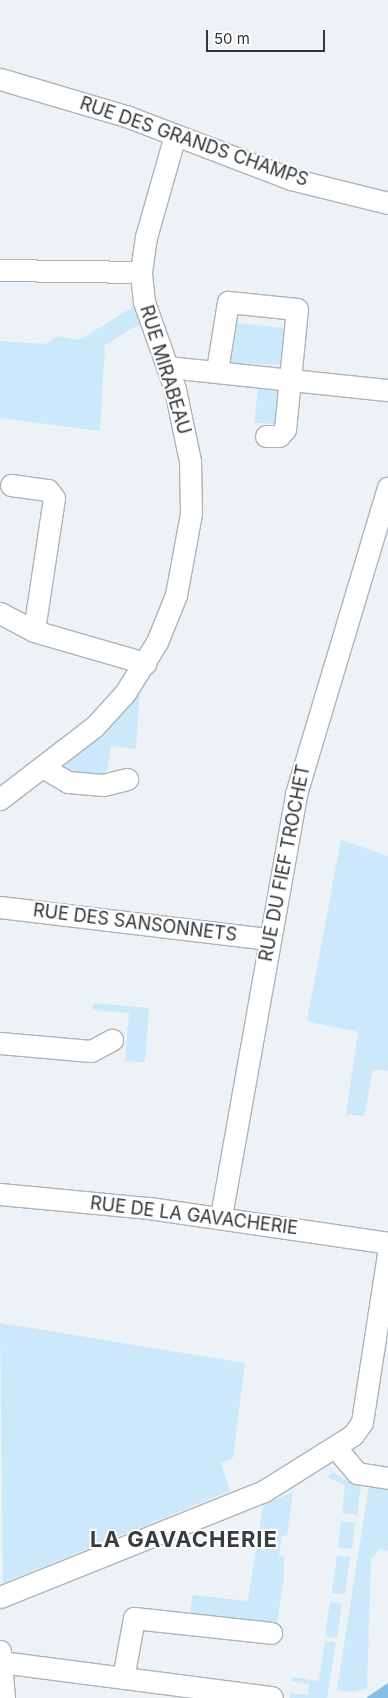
<!DOCTYPE html>
<html>
<head>
<meta charset="utf-8">
<style>
  body { margin:0 }
  #map { position:relative; width:388px; height:1698px; overflow:hidden; background:#edf2f6; font-family:Inter,sans-serif }
  div>[style] { position:absolute }
  .green>* { inset:0; background:#cce8fb }
  .forest>* { inset:0; background:#84bee4 }
  .roads { filter:drop-shadow(1px 0 #aeb3b7) drop-shadow(-1px 0 #aeb3b7) drop-shadow(0 1px #aeb3b7) drop-shadow(0 -1px #aeb3b7) }
  .minor>* { height:21px; margin:-10.5px; padding:0 10.5px; transform-origin:10.5px; border-radius:10.5px; background:#fff }
  span { translate:-50% -50%; white-space:nowrap; text-align:center; line-height:1.15; -webkit-text-stroke:4px #fefefe; paint-order:stroke }
  .street-label { font-size:18px; color:#323435 }
  .district-label { font-size:22px; color:#393d40; font-weight:700; letter-spacing:1px }
  .scale { position:absolute; left:206px; top:30px; width:119px; height:22px; box-sizing:border-box; border:2px solid #323435; border-top:0; padding-left:6px; font-size:15px; line-height:18px; white-space:nowrap; color:#323435; -webkit-text-stroke:4px #fefefe; paint-order:stroke }
</style>
</head>
<body>
<div id="map">
  <div class="green">
    <i style="clip-path:polygon(138px 304px,143px 322px,105px 345px,100px 431px,0 418px,0 341px,45px 344px,58px 336px,79px 340px)"></i>
    <i style="clip-path:polygon(238px 306px,237px 323px,284px 328px,286px 311px,286px 365px,235px 363px,228px 358px)"></i>
    <i style="clip-path:polygon(259px 382px,282px 389px,276px 424px,254px 423px)"></i>
    <i style="clip-path:polygon(140px 686px,136px 749px,111px 746px,107px 771px,99px 778px,65px 770px,64px 764px,107px 727px)"></i>
    <i style="clip-path:polygon(341px 840px,388px 856px,388px 1071px,373px 1069px,364px 1116px,346px 1114px,358px 1032px,307px 1021px)"></i>
    <i style="clip-path:polygon(93px 1003px,149px 1008px,145px 1062px,125px 1061px,129px 1013px,92px 1010px)"></i>
    <i style="clip-path:polygon(0 1323px,245px 1363px,233px 1458px,221px 1463px,230px 1491px,3px 1583px)"></i>
    <i style="clip-path:polygon(328px 1468px,347px 1481px,361px 1484px,357px 1515px,342px 1513px,345px 1485px,326px 1477px,332px 1473px)"></i>
    <i style="clip-path:polygon(369px 1485px,388px 1489px,388px 1551px,380px 1549px,371px 1559px,367px 1689px,351px 1692px,337px 1690px)"></i>
    <i style="clip-path:polygon(293px 1492px,287px 1535px,282px 1536px,279px 1556px,284px 1557px,284px 1576px,276px 1629px,189px 1618px,193px 1595px,248px 1601px,263px 1505px)"></i>
    <i style="clip-path:polygon(341px 1521px,355px 1523px,352px 1549px,338px 1547px)"></i>
    <i style="clip-path:polygon(337px 1556px,350px 1557px,345px 1594px,332px 1593px)"></i>
    <i style="clip-path:polygon(330px 1602px,342px 1603px,337px 1638px,325px 1636px)"></i>
    <i style="clip-path:polygon(325px 1641px,336px 1642px,327px 1698px,290px 1698px,290px 1693px,308px 1695px,309px 1684px,292px 1681px,292px 1677px,319px 1681px)"></i>
  </div>
  <div class="forest">
    <i style="clip-path:polygon(388px 1683px,388px 1698px,366px 1698px)"></i>
  </div>
  <div class="roads">
    <div class="minor">
      <i style="left:0;top:79px;width:131px;rotate:16.4deg"></i>
      <i style="left:126px;top:116px;width:177px;rotate:20.9deg"></i>
      <i style="left:291px;top:179px;width:100px;rotate:13.9deg"></i>
      <i style="left:0;top:270px;width:141px;rotate:0.8deg"></i>
      <i style="left:168px;top:367px;width:221px;rotate:6deg"></i>
      <i style="left:217px;top:370px;width:69px;rotate:-80.8deg"></i>
      <i style="left:228px;top:302px;width:69px;rotate:5.8deg"></i>
      <i style="left:297px;top:309px;width:121px;rotate:95.7deg"></i>
      <i style="left:285px;top:429px;width:9px;rotate:131deg"></i>
      <i style="left:279px;top:436px;width:13px;rotate:180deg"></i>
      <i style="left:11px;top:485px;width:37px;rotate:8deg"></i>
      <i style="left:48px;top:490px;width:10px;rotate:53deg"></i>
      <i style="left:54px;top:498px;width:134px;rotate:98.6deg"></i>
      <i style="left:0;top:613px;width:38px;rotate:28deg"></i>
      <i style="left:34px;top:631px;width:116px;rotate:16.1deg"></i>
      <i style="left:42px;top:767px;width:30px;rotate:30deg"></i>
      <i style="left:68px;top:782px;width:35px;rotate:5deg"></i>
      <i style="left:103px;top:785px;width:25px;rotate:-14deg"></i>
      <i style="left:0;top:799px;width:118px;rotate:-37.5deg"></i>
      <i style="left:94px;top:727px;width:46px;rotate:-47.6deg"></i>
      <i style="left:125px;top:693px;width:60px;rotate:-57.9deg"></i>
      <i style="left:157px;top:642px;width:51px;rotate:-68deg"></i>
      <i style="left:176px;top:595px;width:83px;rotate:-79.6deg"></i>
      <i style="left:191px;top:513px;width:52px;rotate:-91.1deg"></i>
      <i style="left:190px;top:461px;width:74px;rotate:-101.8deg"></i>
      <i style="left:175px;top:389px;width:92px;rotate:-109.6deg"></i>
      <i style="left:144px;top:302px;width:30px;rotate:-96deg"></i>
      <i style="left:141px;top:272px;width:35px;rotate:-82deg"></i>
      <i style="left:146px;top:237px;width:106px;rotate:-74.1deg"></i>
      <i style="left:0;top:907px;width:271px;rotate:6.8deg"></i>
      <i style="left:0;top:1043px;width:91px;rotate:5deg"></i>
      <i style="left:91px;top:1051px;width:24px;rotate:-28deg"></i>
      <i style="left:0;top:1194px;width:150px;rotate:5.4deg"></i>
      <i style="left:149px;top:1208px;width:242px;rotate:8.3deg"></i>
      <i style="left:221px;top:1216px;width:429px;rotate:-79.9deg"></i>
      <i style="left:296px;top:794px;width:320px;rotate:-73.3deg"></i>
      <i style="left:336px;top:1448px;width:33px;rotate:50deg"></i>
      <i style="left:357px;top:1473px;width:31px;rotate:9deg"></i>
      <i style="left:0;top:1597px;width:284px;rotate:-21.9deg"></i>
      <i style="left:264px;top:1491px;width:105px;rotate:-32.2deg"></i>
      <i style="left:353px;top:1435px;width:16px;rotate:-55deg"></i>
      <i style="left:362px;top:1422px;width:170px;rotate:-81.2deg"></i>
      <i style="left:0;top:1651px;width:47px;rotate:85.1deg"></i>
      <i style="left:1px;top:1662px;width:273px;rotate:7.4deg"></i>
      <i style="left:123px;top:1678px;width:61px;rotate:-79.6deg"></i>
      <i style="left:134px;top:1618px;width:138px;rotate:6.2deg"></i>
    </div>
  </div>
  <div class="street-label">
    <span style="left:194px;top:142px;rotate:19deg">RUE DES GRANDS CHAMPS</span>
    <span style="left:165px;top:370px;rotate:73deg">RUE MIRABEAU</span>
    <span style="left:285px;top:863px;rotate:-79deg">RUE DU FIEF TROCHET</span>
    <span style="left:135px;top:923px;rotate:7deg">RUE DES SANSONNETS</span>
    <span style="left:194px;top:1216px;rotate:7deg">RUE DE LA GAVACHERIE</span>
  </div>
  <div class="district-label">
    <span style="left:184px;top:1540px">LA GAVACHERIE</span>
  </div>
  <div class="scale">50 m</div>
</div>
</body>
</html>
